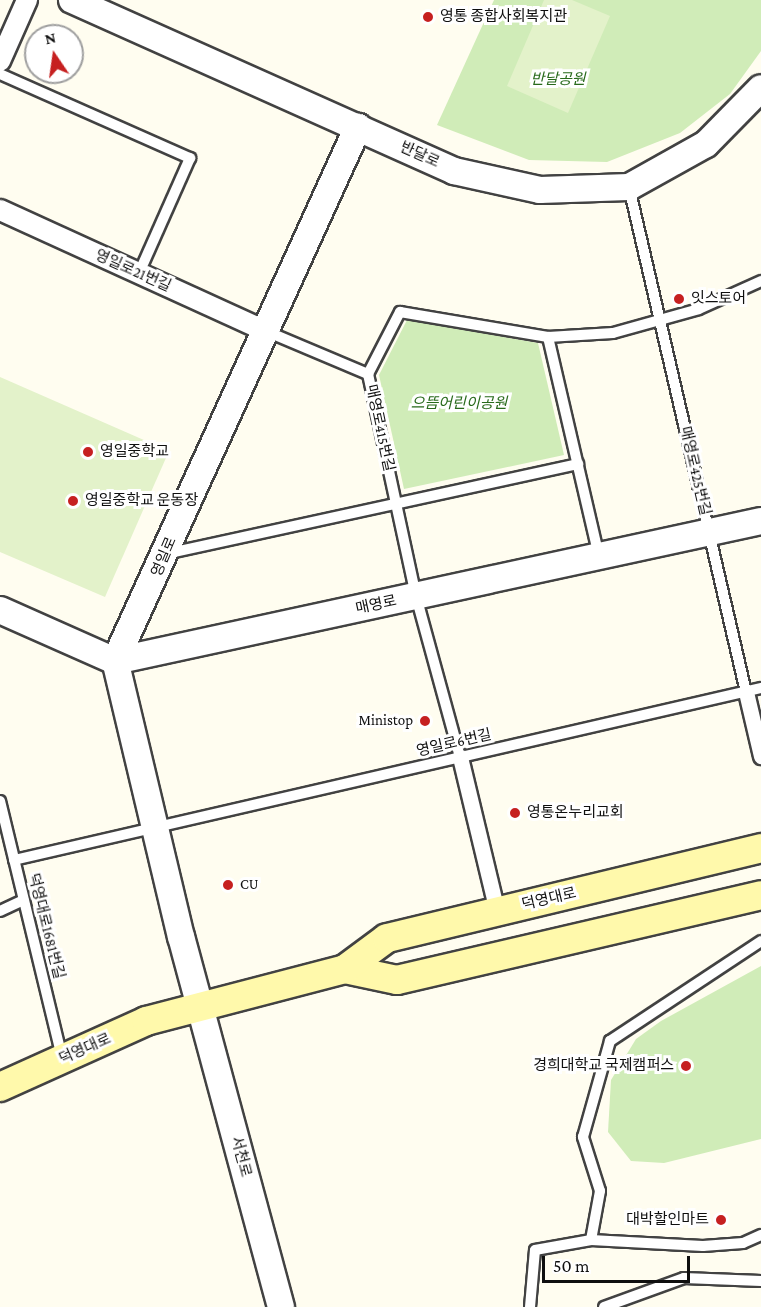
<!DOCTYPE html>
<html>
<head>
<meta charset="utf-8">
<style>
  body { margin:0 }
  #map { position:relative; width:761px; height:1307px; overflow:hidden; background:#fffdf0; font-family:"Crimson Pro","Noto Sans KR",serif }
  div>[style] { position:absolute }
  .green>* { inset:0; background:#d0ecb8 }
  .pitch>* { inset:0; background:#e3f2ca }
  .roads { filter:drop-shadow(2px 0 #424242) drop-shadow(-2px 0 #424242) drop-shadow(0 2px #424242) drop-shadow(0 -2px #424242) }
  .service>* { height:10px; margin:-5px; padding:0 5px; transform-origin:5px; border-radius:5px; background:#fff }
  .pedestrian>* { height:15px; margin:-7.5px; padding:0 7.5px; transform-origin:7.5px; border-radius:7.5px; background:#fff }
  .minor>* { height:20px; margin:-10px; padding:0 10px; transform-origin:10px; border-radius:10px; background:#fff }
  .tertiary>* { height:26px; margin:-13px; padding:0 13px; transform-origin:13px; border-radius:13px; background:#fff }
  .secondary>* { height:28px; margin:-14px; padding:0 14px; transform-origin:14px; border-radius:14px; background:#fff9ab }
  .dots>* { width:16px; height:16px; translate:-50% -50%; box-sizing:border-box; border:3px solid #fff; border-radius:50% }
  span { translate:-50% -50%; white-space:nowrap; text-align:center; line-height:1.15; -webkit-text-stroke:6px #fff; paint-order:stroke }
  .poi-label { font-size:15px; color:#0f0f0f }
  .left { translate:0 -50%; text-align:left }
  .right { translate:-100% -50%; text-align:right }
  .park-label { font-size:15px; color:#286a1b; font-style:italic }
  .street-label { font-size:15px; color:#0f0f0f }
  .north { position:absolute; left:24px; top:24px; width:60px; height:60px; box-sizing:border-box; background:#fff; border:2px solid #9f9f9f; border-radius:50%; rotate:347deg; font-size:16px; font-weight:700; line-height:24px; text-align:center; color:#0f0f0f }
  .north::after { content:''; display:block; margin:auto; width:21px; height:27px; background:#c62020; clip-path:polygon(50% 0,100% 100%,50% 72%,0 100%) }
  .scale { position:absolute; left:542px; top:1256px; width:148px; height:27px; box-sizing:border-box; border:3px solid #0f0f0f; border-top:0; padding-left:8px; font-size:18px; line-height:21px; white-space:nowrap; color:#0f0f0f; -webkit-text-stroke:4px #fff; paint-order:stroke }
</style>
</head>
<body>
<div id="map">
  <div class="green">
    <i style="clip-path:polygon(494px 0,761px 0,761px 51px,730px 94px,680px 133px,607px 162px,529px 160px,437px 125px)"></i>
    <i style="clip-path:polygon(407px 320px,538px 343px,564px 455px,404px 489px,379px 375px)"></i>
    <i style="clip-path:polygon(761px 966px,761px 1139px,664px 1163px,631px 1161px,608px 1132px,611px 1080px,636px 1039px,661px 1021px)"></i>
  </div>
  <div class="pitch">
    <i style="clip-path:polygon(544px 0,572px 0,610px 16px,568px 113px,507px 86px)"></i>
    <i style="clip-path:polygon(0 377px,169px 451px,105px 597px,0 552px)"></i>
  </div>
  <div class="roads">
    <div class="service">
      <i style="left:0;top:74px;width:208px;rotate:23.9deg"></i>
      <i style="left:190px;top:158px;width:126px;rotate:113.9deg"></i>
      <i style="left:629px;top:187px;width:518px;rotate:76.96deg"></i>
      <i style="left:266px;top:331px;width:111px;rotate:22.9deg"></i>
      <i style="left:548px;top:337px;width:225px;rotate:76.9deg"></i>
      <i style="left:165px;top:554px;width:423px;rotate:-12.3deg"></i>
      <i style="left:460px;top:757px;width:167px;rotate:-105.3deg"></i>
      <i style="left:416px;top:596px;width:227px;rotate:-102.2deg"></i>
      <i style="left:368px;top:374px;width:70px;rotate:-62.7deg"></i>
      <i style="left:400px;top:312px;width:150px;rotate:9.6deg"></i>
      <i style="left:548px;top:337px;width:65px;rotate:-3.5deg"></i>
      <i style="left:613px;top:333px;width:89px;rotate:-15.6deg"></i>
      <i style="left:699px;top:309px;width:68px;rotate:-24.3deg"></i>
      <i style="left:0;top:801px;width:264px;rotate:76.4deg"></i>
      <i style="left:14px;top:860px;width:767px;rotate:-12.97deg"></i>
      <i style="left:0;top:911px;width:26px;rotate:-25deg"></i>
      <i style="left:591px;top:1240px;width:112px;rotate:3.1deg"></i>
      <i style="left:703px;top:1246px;width:40px;rotate:-4.3deg"></i>
      <i style="left:743px;top:1243px;width:20px;rotate:-24deg"></i>
      <i style="left:530px;top:1307px;width:57px;rotate:-85deg"></i>
      <i style="left:535px;top:1250px;width:57px;rotate:-10.1deg"></i>
      <i style="left:591px;top:1240px;width:50px;rotate:-79.6deg"></i>
      <i style="left:600px;top:1191px;width:57px;rotate:-107.5deg"></i>
      <i style="left:583px;top:1137px;width:100px;rotate:-74.3deg"></i>
      <i style="left:610px;top:1041px;width:181px;rotate:-33.5deg"></i>
      <i style="left:604px;top:1307px;width:85px;rotate:-19.9deg"></i>
      <i style="left:684px;top:1278px;width:77px;rotate:2.2deg"></i>
    </div>
    <div class="pedestrian">
      <i style="left:746px;top:692px;width:66px;rotate:76.8deg"></i>
      <i style="left:460px;top:757px;width:158px;rotate:76.5deg"></i>
    </div>
    <div class="minor">
      <i style="left:0;top:61px;width:67px;rotate:-66.1deg"></i>
      <i style="left:0;top:210px;width:292px;rotate:24.5deg"></i>
    </div>
    <div class="tertiary">
      <i style="left:72px;top:0;width:419px;rotate:24.1deg"></i>
      <i style="left:454px;top:171px;width:88px;rotate:12.5deg"></i>
      <i style="left:540px;top:190px;width:89px;rotate:-1.9deg"></i>
      <i style="left:629px;top:187px;width:88px;rotate:-29.2deg"></i>
      <i style="left:706px;top:144px;width:78px;rotate:-45.5deg"></i>
      <i style="left:0;top:610px;width:126px;rotate:23.9deg"></i>
      <i style="left:115px;top:661px;width:661px;rotate:-12.23deg"></i>
      <i style="left:281px;top:1307px;width:383px;rotate:-105.1deg"></i>
      <i style="left:181px;top:937px;width:284px;rotate:-103.4deg"></i>
      <i style="left:115px;top:661px;width:587px;rotate:-65.53deg"></i>
    </div>
    <div class="secondary">
      <i style="left:345px;top:969px;width:53px;rotate:11.9deg"></i>
      <i style="left:397px;top:980px;width:374px;rotate:-13.1deg"></i>
      <i style="left:0;top:1087px;width:160px;rotate:-24.3deg"></i>
      <i style="left:146px;top:1021px;width:206px;rotate:-14.6deg"></i>
      <i style="left:345px;top:969px;width:52px;rotate:-36.4deg"></i>
      <i style="left:387px;top:938px;width:385px;rotate:-13.5deg"></i>
    </div>
  </div>
  <div class="dots">
    <i style="left:428px;top:17px;background:#c62020"></i>
    <i style="left:679px;top:299px;background:#c62020"></i>
    <i style="left:88px;top:452px;background:#c62020"></i>
    <i style="left:73px;top:501px;background:#c62020"></i>
    <i style="left:425px;top:721px;background:#c62020"></i>
    <i style="left:515px;top:813px;background:#c62020"></i>
    <i style="left:228px;top:885px;background:#c62020"></i>
    <i style="left:686px;top:1066px;background:#c62020"></i>
    <i style="left:721px;top:1220px;background:#c62020"></i>
  </div>
  <div class="poi-label">
    <span class="left" style="left:440px;top:17px">영통 종합사회복지관</span>
    <span class="left" style="left:691px;top:299px">잇스토어</span>
    <span class="left" style="left:100px;top:452px">영일중학교</span>
    <span class="left" style="left:85px;top:501px">영일중학교 운동장</span>
    <span class="right" style="left:413px;top:721px">Ministop</span>
    <span class="left" style="left:527px;top:813px">영통온누리교회</span>
    <span class="left" style="left:240px;top:885px">CU</span>
    <span class="right" style="left:674px;top:1066px">경희대학교 국제캠퍼스</span>
    <span class="right" style="left:709px;top:1220px">대박할인마트</span>
  </div>
  <div class="park-label">
    <span style="left:558px;top:80px">반달공원</span>
    <span style="left:459px;top:404px">으뜸어린이공원</span>
  </div>
  <div class="street-label">
    <span style="left:420px;top:155px;rotate:24deg">반달로</span>
    <span style="left:133px;top:271px;rotate:24deg">영일로21번길</span>
    <span style="left:380px;top:428px;rotate:78deg">매영로415번길</span>
    <span style="left:695px;top:471px;rotate:77deg">매영로425번길</span>
    <span style="left:164px;top:557px;rotate:-67deg">영일로</span>
    <span style="left:376px;top:605px;rotate:-12deg">매영로</span>
    <span style="left:454px;top:743px;rotate:-13deg">영일로6번길</span>
    <span style="left:549px;top:899px;rotate:-13deg">덕영대로</span>
    <span style="left:46px;top:926px;rotate:76deg">덕영대로1681번길</span>
    <span style="left:85px;top:1049px;rotate:-24deg">덕영대로</span>
    <span style="left:241px;top:1157px;rotate:75deg">서천로</span>
  </div>
  <div class="north">N</div>
  <div class="scale">50 m</div>
</div>
</body>
</html>
